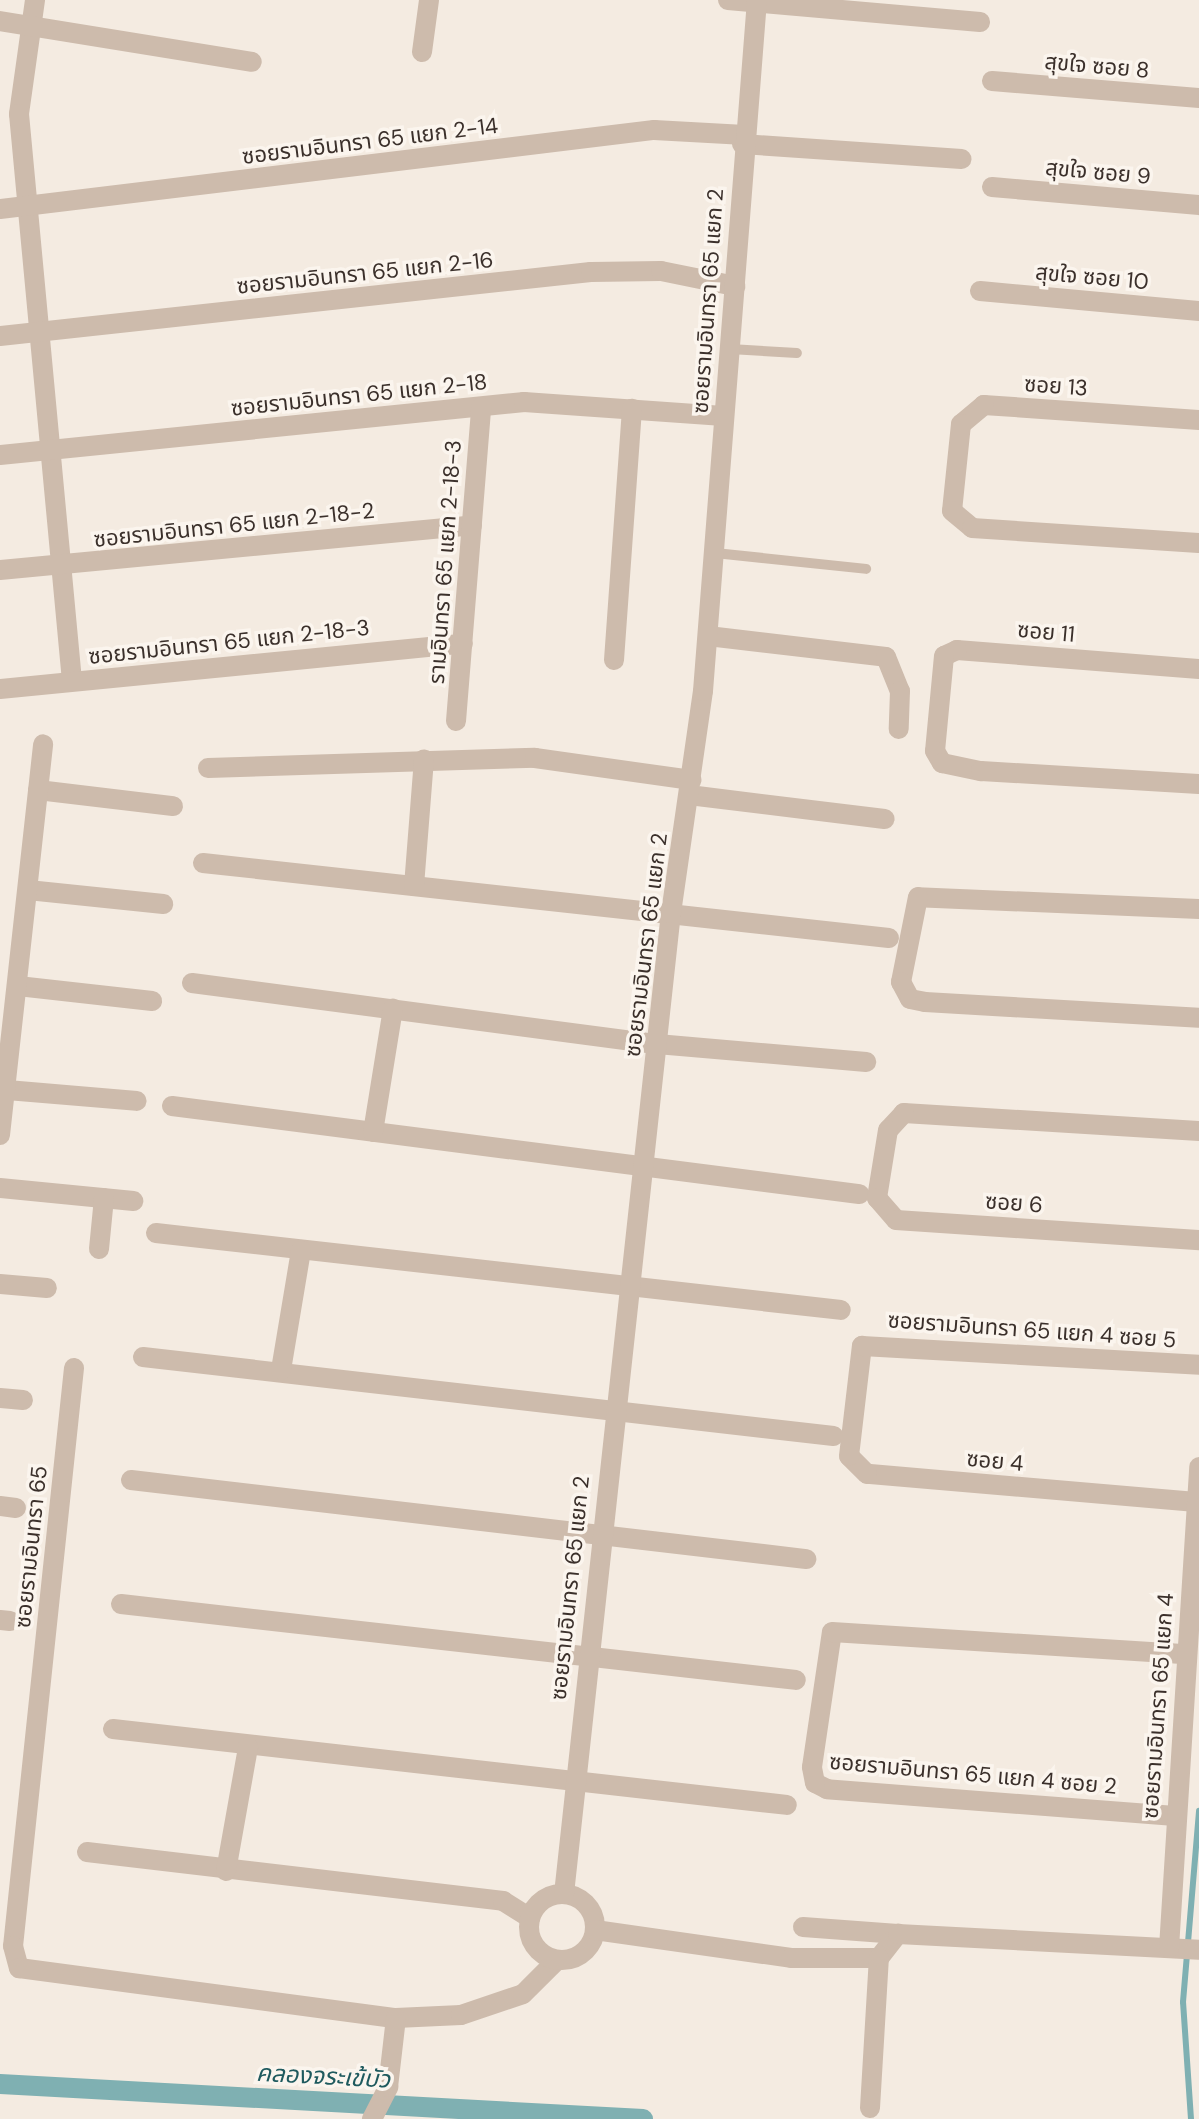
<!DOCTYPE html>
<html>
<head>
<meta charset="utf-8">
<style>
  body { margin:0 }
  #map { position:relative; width:1199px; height:2119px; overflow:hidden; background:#f4ebe1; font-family:"DM Sans","Noto Sans Thai",sans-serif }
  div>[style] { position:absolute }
  .stream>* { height:6px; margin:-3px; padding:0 3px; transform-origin:3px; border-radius:3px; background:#7fb0b2 }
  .canal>* { height:20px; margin:-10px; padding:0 10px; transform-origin:10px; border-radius:10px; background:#7fb0b2 }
  .lane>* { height:10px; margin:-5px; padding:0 5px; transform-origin:5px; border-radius:5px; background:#cdbbac }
  .street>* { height:20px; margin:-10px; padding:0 10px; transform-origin:10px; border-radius:10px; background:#cdbbac }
  .street>.ring { margin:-10px; padding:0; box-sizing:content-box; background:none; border:20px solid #cdbbac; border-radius:50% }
  span { translate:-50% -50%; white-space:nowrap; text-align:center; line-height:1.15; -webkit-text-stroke:7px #fbf5ee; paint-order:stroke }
  .street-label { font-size:22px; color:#3b302b }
  .water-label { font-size:24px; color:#1f5a5e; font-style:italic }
</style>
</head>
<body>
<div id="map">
  <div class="stream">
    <i style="left:1191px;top:2119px;width:117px;rotate:-93.9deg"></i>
    <i style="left:1183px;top:2002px;width:192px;rotate:-85.2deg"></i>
  </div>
  <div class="canal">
    <i style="left:0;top:2084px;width:644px;rotate:3.12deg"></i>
  </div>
  <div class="lane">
    <i style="left:730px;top:349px;width:67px;rotate:3.4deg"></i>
    <i style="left:715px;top:553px;width:152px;rotate:6deg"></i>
  </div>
  <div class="street">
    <i style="left:35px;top:0;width:115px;rotate:98deg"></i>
    <i style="left:19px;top:114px;width:569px;rotate:84.66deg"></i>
    <i style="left:728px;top:0;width:253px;rotate:5deg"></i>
    <i style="left:0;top:21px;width:255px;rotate:9.2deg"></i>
    <i style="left:422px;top:52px;width:52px;rotate:-82.3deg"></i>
    <i style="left:992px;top:81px;width:208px;rotate:4.7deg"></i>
    <i style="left:742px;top:144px;width:220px;rotate:3.9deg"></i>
    <i style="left:992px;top:187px;width:208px;rotate:5deg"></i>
    <i style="left:0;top:209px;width:659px;rotate:-6.89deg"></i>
    <i style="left:654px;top:130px;width:91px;rotate:3.1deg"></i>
    <i style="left:980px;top:291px;width:220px;rotate:5.2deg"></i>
    <i style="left:0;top:336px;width:594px;rotate:-6.18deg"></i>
    <i style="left:591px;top:272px;width:70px;rotate:-0.8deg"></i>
    <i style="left:661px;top:271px;width:76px;rotate:11.5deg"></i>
    <i style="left:1199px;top:420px;width:216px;rotate:-176deg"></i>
    <i style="left:984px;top:405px;width:30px;rotate:140deg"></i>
    <i style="left:961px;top:424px;width:87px;rotate:95.9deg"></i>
    <i style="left:952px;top:511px;width:26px;rotate:40deg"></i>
    <i style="left:972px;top:528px;width:227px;rotate:3.8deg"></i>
    <i style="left:0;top:455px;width:527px;rotate:-5.78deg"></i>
    <i style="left:524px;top:402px;width:200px;rotate:4deg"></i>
    <i style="left:0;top:570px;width:474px;rotate:-5.4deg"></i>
    <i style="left:708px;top:636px;width:179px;rotate:6.7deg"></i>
    <i style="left:886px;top:657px;width:37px;rotate:68deg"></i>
    <i style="left:900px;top:691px;width:38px;rotate:92deg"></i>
    <i style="left:614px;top:660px;width:252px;rotate:-85.9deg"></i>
    <i style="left:1199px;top:669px;width:243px;rotate:-175.5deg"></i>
    <i style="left:957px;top:650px;width:14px;rotate:155deg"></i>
    <i style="left:944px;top:656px;width:95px;rotate:95.4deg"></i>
    <i style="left:935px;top:751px;width:14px;rotate:60deg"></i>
    <i style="left:942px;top:763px;width:40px;rotate:12deg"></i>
    <i style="left:981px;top:771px;width:218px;rotate:3.4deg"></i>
    <i style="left:0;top:689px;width:465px;rotate:-5.6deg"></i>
    <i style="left:456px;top:721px;width:315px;rotate:-85.4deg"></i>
    <i style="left:208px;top:768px;width:327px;rotate:-1.8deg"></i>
    <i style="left:535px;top:758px;width:158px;rotate:8deg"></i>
    <i style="left:38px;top:790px;width:136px;rotate:6.8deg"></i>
    <i style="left:689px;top:795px;width:197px;rotate:7deg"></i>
    <i style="left:203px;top:863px;width:690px;rotate:6.24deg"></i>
    <i style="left:414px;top:886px;width:127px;rotate:-85.5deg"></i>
    <i style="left:28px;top:890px;width:136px;rotate:5.9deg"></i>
    <i style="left:1199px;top:909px;width:281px;rotate:-177.6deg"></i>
    <i style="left:918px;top:897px;width:87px;rotate:101.3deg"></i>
    <i style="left:901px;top:982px;width:19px;rotate:62deg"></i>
    <i style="left:910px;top:999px;width:15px;rotate:11deg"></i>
    <i style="left:925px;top:1002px;width:274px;rotate:3.3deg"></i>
    <i style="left:192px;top:983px;width:469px;rotate:7.5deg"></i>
    <i style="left:657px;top:1044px;width:210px;rotate:4.9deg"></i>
    <i style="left:18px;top:986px;width:135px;rotate:6.4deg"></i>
    <i style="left:7px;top:1090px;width:130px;rotate:4.8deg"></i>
    <i style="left:172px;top:1106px;width:693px;rotate:7.3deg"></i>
    <i style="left:1199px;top:1131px;width:296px;rotate:-176.5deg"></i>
    <i style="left:904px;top:1113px;width:23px;rotate:133deg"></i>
    <i style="left:888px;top:1130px;width:69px;rotate:99.2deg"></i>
    <i style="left:877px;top:1198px;width:29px;rotate:49deg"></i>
    <i style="left:896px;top:1220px;width:304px;rotate:3.8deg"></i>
    <i style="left:373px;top:1132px;width:125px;rotate:-80.8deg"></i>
    <i style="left:0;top:1135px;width:393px;rotate:-83.7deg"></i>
    <i style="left:0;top:1188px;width:134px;rotate:5.6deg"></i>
    <i style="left:156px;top:1233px;width:689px;rotate:6.41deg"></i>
    <i style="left:99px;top:1249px;width:51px;rotate:-84.4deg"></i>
    <i style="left:0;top:1284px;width:47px;rotate:4.9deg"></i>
    <i style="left:143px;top:1357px;width:695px;rotate:6.53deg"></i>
    <i style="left:74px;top:1368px;width:581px;rotate:96.02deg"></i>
    <i style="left:13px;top:1946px;width:23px;rotate:75deg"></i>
    <i style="left:19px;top:1968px;width:380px;rotate:7.6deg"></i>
    <i style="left:396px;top:2018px;width:65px;rotate:-2.6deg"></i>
    <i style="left:461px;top:2015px;width:65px;rotate:-18.7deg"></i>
    <i style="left:523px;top:1994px;width:48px;rotate:-45deg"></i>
    <i style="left:281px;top:1370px;width:121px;rotate:-80.5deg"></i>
    <i style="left:0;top:1398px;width:23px;rotate:5deg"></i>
    <i style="left:131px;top:1480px;width:680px;rotate:6.68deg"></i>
    <i style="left:1196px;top:1502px;width:330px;rotate:-175.1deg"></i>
    <i style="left:867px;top:1474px;width:25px;rotate:-135deg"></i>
    <i style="left:849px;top:1456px;width:111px;rotate:-83.3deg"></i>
    <i style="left:862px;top:1346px;width:338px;rotate:3.2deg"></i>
    <i style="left:0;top:1506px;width:16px;rotate:7deg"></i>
    <i style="left:121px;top:1604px;width:679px;rotate:6.42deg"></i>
    <i style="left:0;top:1620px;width:10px;rotate:6deg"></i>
    <i style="left:113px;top:1729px;width:678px;rotate:6.43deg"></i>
    <i style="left:1175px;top:1816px;width:349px;rotate:-175.6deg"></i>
    <i style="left:827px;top:1789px;width:13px;rotate:-153deg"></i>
    <i style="left:815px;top:1783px;width:16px;rotate:-101deg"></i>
    <i style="left:812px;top:1767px;width:136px;rotate:-81.6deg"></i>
    <i style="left:832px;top:1632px;width:355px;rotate:3.6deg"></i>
    <i style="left:87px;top:1852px;width:419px;rotate:6.7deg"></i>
    <i style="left:503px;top:1901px;width:32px;rotate:32deg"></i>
    <i style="left:226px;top:1871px;width:126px;rotate:-79.9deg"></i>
    <i class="ring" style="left:529px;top:1894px;width:46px;height:46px"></i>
    <i style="left:564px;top:1894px;width:987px;rotate:-83.78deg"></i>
    <i style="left:671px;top:913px;width:224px;rotate:-81.8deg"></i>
    <i style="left:703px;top:691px;width:693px;rotate:-85.53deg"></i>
    <i style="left:803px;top:1927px;width:95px;rotate:4.2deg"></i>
    <i style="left:595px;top:1930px;width:198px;rotate:8.1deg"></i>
    <i style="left:791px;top:1958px;width:88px"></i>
    <i style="left:879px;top:1958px;width:31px;rotate:-52deg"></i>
    <i style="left:898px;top:1934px;width:301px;rotate:3deg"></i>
    <i style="left:1169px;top:1948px;width:482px;rotate:-86.4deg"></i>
    <i style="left:870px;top:2108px;width:150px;rotate:-86.6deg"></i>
    <i style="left:372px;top:2119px;width:36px;rotate:-63deg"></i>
    <i style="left:388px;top:2087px;width:69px;rotate:-83.4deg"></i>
  </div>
  <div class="street-label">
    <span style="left:1097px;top:66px;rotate:5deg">สุขใจ ซอย 8</span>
    <span style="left:370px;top:141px;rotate:-7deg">ซอยรามอินทรา 65 แยก 2-14</span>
    <span style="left:1098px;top:172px;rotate:5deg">สุขใจ ซอย 9</span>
    <span style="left:365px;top:273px;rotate:-6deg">ซอยรามอินทรา 65 แยก 2-16</span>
    <span style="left:1092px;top:277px;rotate:5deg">สุขใจ ซอย 10</span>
    <span style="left:708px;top:301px;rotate:-86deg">ซอยรามอินทรา 65 แยก 2</span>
    <span style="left:1056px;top:386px;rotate:4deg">ซอย 13</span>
    <span style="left:359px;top:395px;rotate:-6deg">ซอยรามอินทรา 65 แยก 2-18</span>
    <span style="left:234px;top:525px;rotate:-6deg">ซอยรามอินทรา 65 แยก 2-18-2</span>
    <span style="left:445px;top:562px;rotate:-86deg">รามอินทรา 65 แยก 2-18-3</span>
    <span style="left:1046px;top:632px;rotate:5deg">ซอย 11</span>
    <span style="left:229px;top:642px;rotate:-6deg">ซอยรามอินทรา 65 แยก 2-18-3</span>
    <span style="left:646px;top:945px;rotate:-83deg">ซอยรามอินทรา 65 แยก 2</span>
    <span style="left:1014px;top:1203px;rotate:4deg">ซอย 6</span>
    <span style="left:1032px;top:1330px;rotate:4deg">ซอยรามอินทรา 65 แยก 4 ซอย 5</span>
    <span style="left:995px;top:1461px;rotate:5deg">ซอย 4</span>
    <span style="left:31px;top:1547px;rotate:-84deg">ซอยรามอินทรา 65</span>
    <span style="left:570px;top:1588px;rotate:-84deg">ซอยรามอินทรา 65 แยก 2</span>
    <span style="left:1158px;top:1706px;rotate:-86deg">ซอยรามอินทรา 65 แยก 4</span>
    <span style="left:973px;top:1774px;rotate:5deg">ซอยรามอินทรา 65 แยก 4 ซอย 2</span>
  </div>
  <div class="water-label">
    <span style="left:323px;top:2076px;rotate:3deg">คลองจระเข้บัว</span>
  </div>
</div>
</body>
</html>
